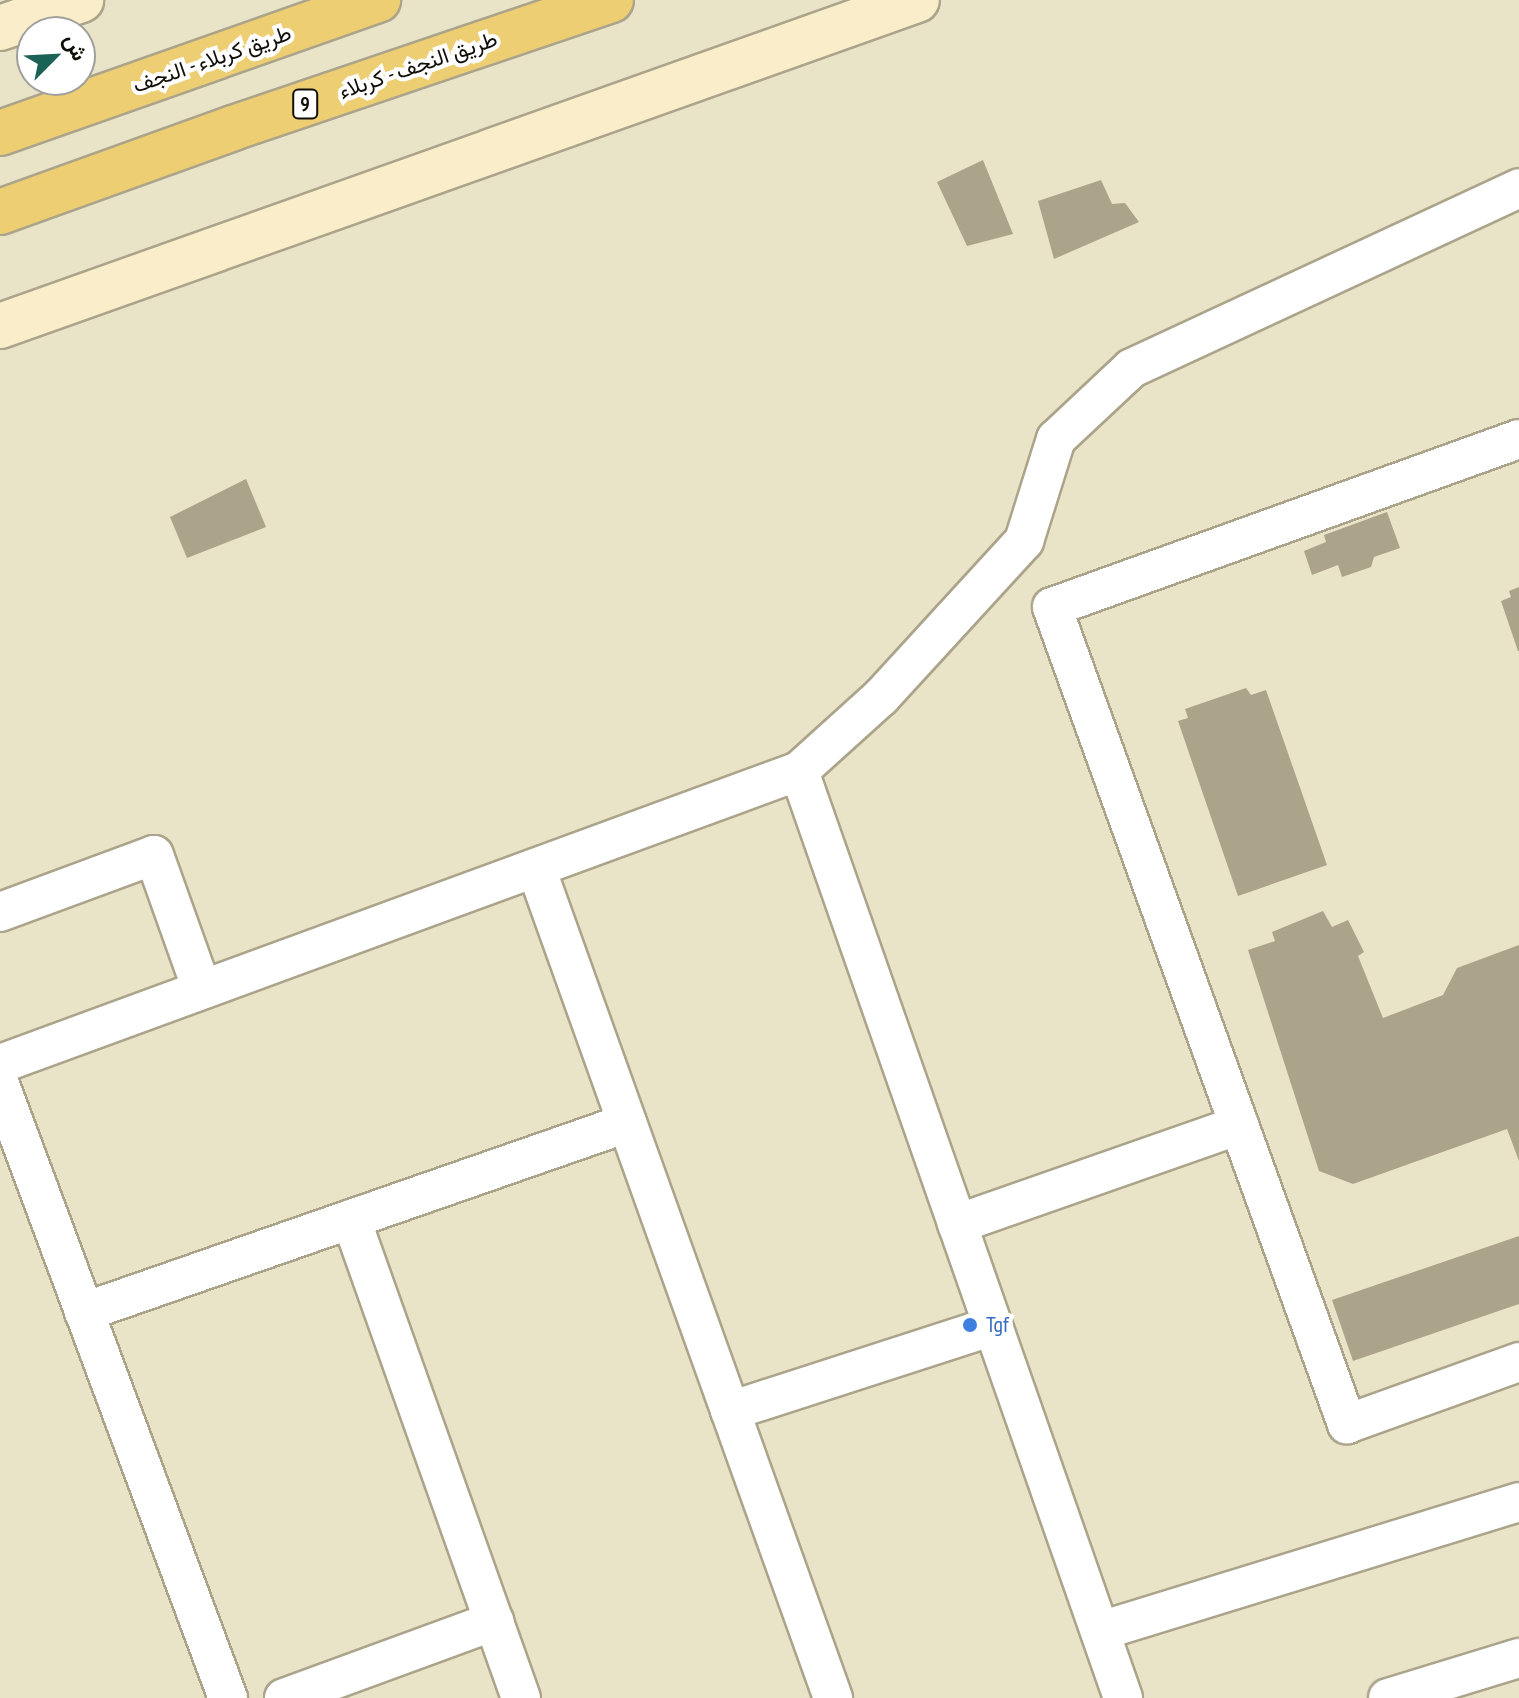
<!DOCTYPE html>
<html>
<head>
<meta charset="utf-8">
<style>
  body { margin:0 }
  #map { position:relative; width:1519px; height:1698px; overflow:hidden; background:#e9e3c8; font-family:"PT Sans Narrow",Vazirmatn,sans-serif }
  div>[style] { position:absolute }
  .building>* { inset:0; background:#aba48b }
  .roads { filter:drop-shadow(2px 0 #aba48b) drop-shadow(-2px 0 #aba48b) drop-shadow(0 2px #aba48b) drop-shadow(0 -2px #aba48b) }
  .minor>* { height:38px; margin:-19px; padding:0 19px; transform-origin:19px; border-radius:19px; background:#fff }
  .secondary>* { height:44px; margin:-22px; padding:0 22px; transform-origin:22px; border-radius:22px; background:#f9edca }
  .trunk>* { height:44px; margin:-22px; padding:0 22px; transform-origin:22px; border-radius:22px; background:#eece72 }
  .dots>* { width:22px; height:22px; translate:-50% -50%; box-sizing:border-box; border:4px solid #fff; border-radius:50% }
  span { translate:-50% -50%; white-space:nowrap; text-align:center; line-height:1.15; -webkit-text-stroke:8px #fff; paint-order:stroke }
  .shield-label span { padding:2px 6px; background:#fff; border:2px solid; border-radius:6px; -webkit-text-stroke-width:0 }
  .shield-label { font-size:20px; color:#100e06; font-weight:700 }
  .street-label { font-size:22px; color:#100e06 }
  .shop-label { font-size:22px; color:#366cbe }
  .left { translate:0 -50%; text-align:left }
  .north { position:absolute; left:16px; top:16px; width:80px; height:80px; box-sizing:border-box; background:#fff; border:2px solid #9f9f9b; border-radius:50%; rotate:66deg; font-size:22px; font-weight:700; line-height:32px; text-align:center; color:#100e06 }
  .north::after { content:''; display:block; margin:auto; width:28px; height:36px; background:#1b6256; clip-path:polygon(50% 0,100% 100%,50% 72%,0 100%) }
</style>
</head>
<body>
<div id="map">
  <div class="building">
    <i style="clip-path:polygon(983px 160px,1013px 234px,967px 246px,937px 182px)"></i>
    <i style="clip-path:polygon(1101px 180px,1112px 204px,1125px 203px,1139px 222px,1054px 259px,1038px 201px)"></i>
    <i style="clip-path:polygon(246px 479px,266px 527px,187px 558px,170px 517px)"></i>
    <i style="clip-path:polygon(1387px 512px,1400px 548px,1374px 557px,1371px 567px,1342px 577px,1338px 565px,1312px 575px,1304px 551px,1326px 542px,1324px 535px)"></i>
    <i style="clip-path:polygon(1519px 587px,1519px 651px,1518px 651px,1501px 601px,1511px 597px,1509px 591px)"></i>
    <i style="clip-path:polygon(1246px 688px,1251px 695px,1266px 690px,1327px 865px,1238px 896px,1178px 721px,1188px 718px,1185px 709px)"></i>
    <i style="clip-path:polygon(1323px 911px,1332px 927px,1348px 920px,1364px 952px,1358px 956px,1383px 1018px,1443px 995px,1457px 968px,1519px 945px,1519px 1161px,1507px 1129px,1353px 1184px,1319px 1171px,1248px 950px,1275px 941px,1272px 932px)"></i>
    <i style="clip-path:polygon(1519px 1236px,1519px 1304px,1353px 1361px,1332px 1300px)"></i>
  </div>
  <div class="roads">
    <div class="minor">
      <i style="left:1519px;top:439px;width:496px;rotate:160.2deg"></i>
      <i style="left:1052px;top:607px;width:869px;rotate:70.15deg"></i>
      <i style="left:1347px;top:1424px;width:183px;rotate:-19.8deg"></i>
      <i style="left:799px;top:771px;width:982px;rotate:70.73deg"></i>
      <i style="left:536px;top:868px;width:882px;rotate:70.31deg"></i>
      <i style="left:0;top:912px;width:164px;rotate:-20.3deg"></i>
      <i style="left:154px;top:855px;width:143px;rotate:70.4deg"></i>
      <i style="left:0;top:1064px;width:851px;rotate:-20.14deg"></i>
      <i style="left:799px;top:771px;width:110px;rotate:-42.1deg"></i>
      <i style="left:881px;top:697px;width:212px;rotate:-47.5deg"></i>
      <i style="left:1024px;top:541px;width:107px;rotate:-72.6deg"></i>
      <i style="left:1056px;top:439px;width:104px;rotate:-43.1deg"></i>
      <i style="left:1132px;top:368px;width:427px;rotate:-24.9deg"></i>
      <i style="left:0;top:1085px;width:654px;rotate:69.6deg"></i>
      <i style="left:351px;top:1219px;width:508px;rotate:70.46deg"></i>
      <i style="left:957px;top:1224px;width:299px;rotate:-19.3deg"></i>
      <i style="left:84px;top:1312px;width:575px;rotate:-19.19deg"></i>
      <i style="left:730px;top:1411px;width:276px;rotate:-17.9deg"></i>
      <i style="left:1100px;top:1631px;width:438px;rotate:-17.1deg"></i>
      <i style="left:284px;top:1698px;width:224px;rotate:-20.1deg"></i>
      <i style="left:1388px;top:1698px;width:137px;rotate:-17deg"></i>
    </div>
    <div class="secondary">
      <i style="left:0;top:28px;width:86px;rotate:-19.1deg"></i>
      <i style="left:0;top:326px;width:973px;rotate:-19.57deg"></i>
    </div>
    <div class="trunk">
      <i style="left:0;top:133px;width:401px;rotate:-19.4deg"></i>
      <i style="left:0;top:212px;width:248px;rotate:-19.8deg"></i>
      <i style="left:233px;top:128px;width:399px;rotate:-18.7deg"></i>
    </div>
  </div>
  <div class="dots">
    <i style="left:970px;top:1325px;background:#3f7fe0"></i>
  </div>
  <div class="shield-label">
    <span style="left:305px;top:104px">9</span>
  </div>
  <div class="street-label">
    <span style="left:212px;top:59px;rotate:-19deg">طريق کربلاء - النجف</span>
    <span style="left:418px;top:65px;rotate:-19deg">طريق النجف - کربلاء</span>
  </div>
  <div class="shop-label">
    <span class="left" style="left:986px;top:1325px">Tgf</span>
  </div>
  <div class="north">ش</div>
</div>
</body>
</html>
